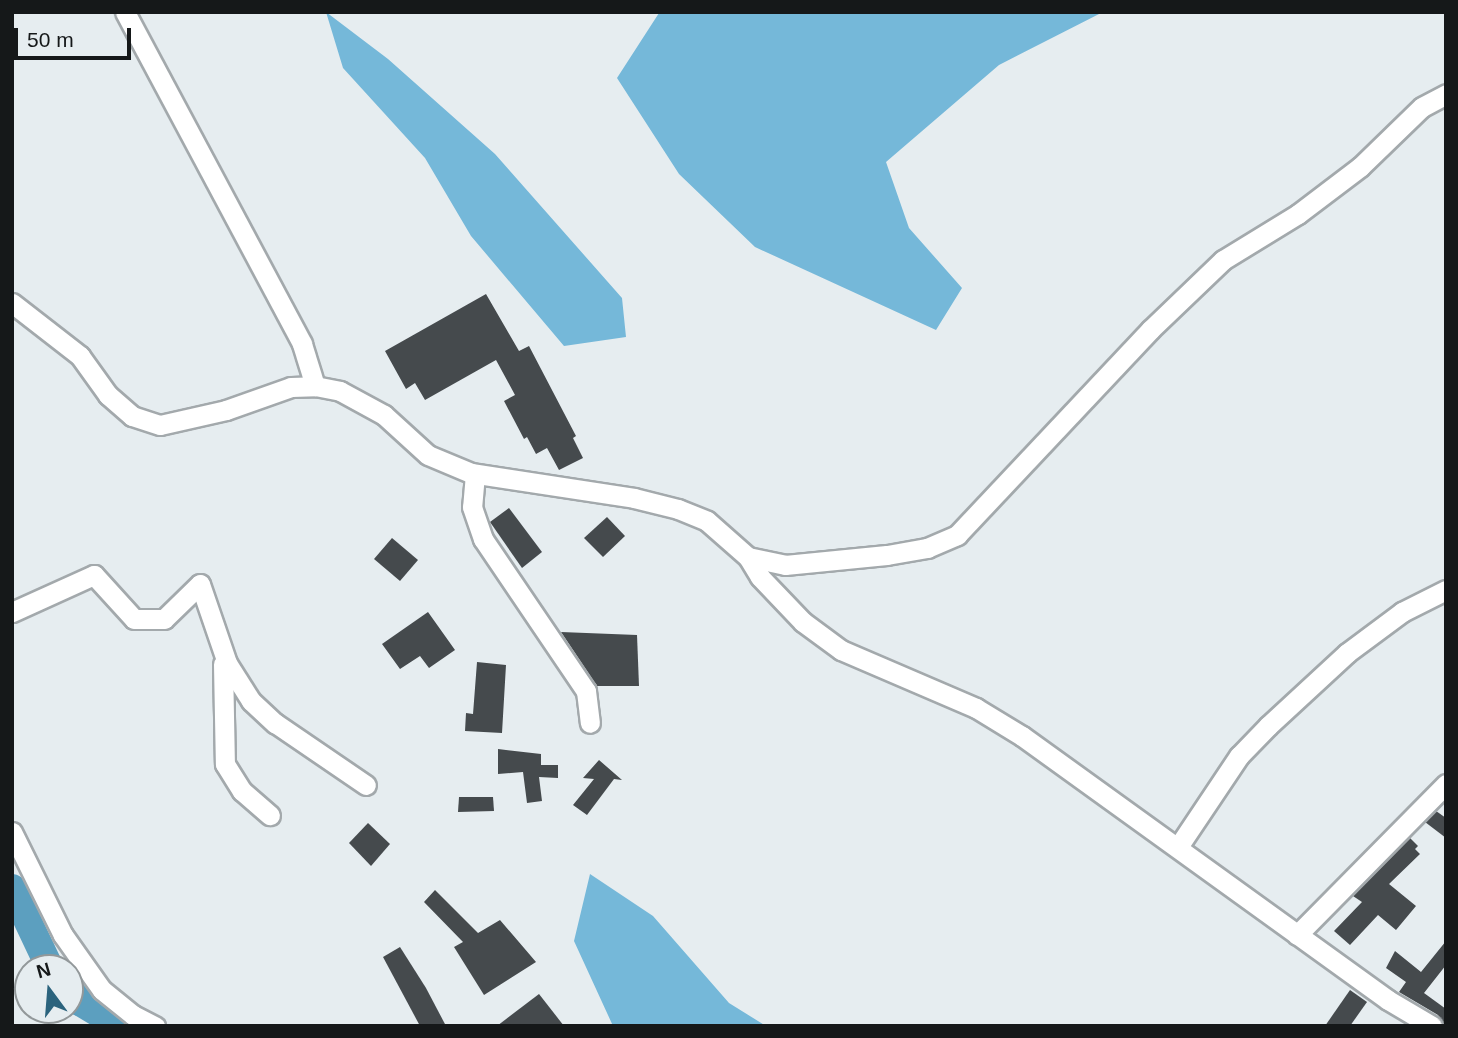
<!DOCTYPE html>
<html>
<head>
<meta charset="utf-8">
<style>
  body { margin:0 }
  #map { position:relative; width:1458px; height:1038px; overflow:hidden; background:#e6edf0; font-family:Helvetica,sans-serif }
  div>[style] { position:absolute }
  .forest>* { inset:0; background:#75b8d9 }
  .river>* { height:28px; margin:-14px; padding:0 14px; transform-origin:14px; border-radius:14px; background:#5c9fbf }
  .building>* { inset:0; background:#454a4d }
  .roads { filter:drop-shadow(2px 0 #a3a9ac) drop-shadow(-2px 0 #a3a9ac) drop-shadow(0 2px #a3a9ac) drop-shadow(0 -2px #a3a9ac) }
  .minor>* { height:19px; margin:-9.5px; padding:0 9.5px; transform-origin:9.5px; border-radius:9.5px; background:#fff }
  span { translate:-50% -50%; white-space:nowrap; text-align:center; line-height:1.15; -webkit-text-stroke:7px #e6edf0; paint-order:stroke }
  .frame { position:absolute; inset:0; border:14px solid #151819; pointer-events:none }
  .north { position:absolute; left:14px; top:954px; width:70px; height:70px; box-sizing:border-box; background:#e6edf0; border:2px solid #92989a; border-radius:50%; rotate:344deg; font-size:19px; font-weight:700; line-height:28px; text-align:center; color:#151819 }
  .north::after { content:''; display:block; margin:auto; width:24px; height:32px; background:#2b637d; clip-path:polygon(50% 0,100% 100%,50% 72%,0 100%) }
  .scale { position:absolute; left:14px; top:28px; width:117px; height:32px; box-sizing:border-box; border:4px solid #151819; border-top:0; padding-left:9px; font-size:21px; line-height:24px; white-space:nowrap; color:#151819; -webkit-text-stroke:5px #e6edf0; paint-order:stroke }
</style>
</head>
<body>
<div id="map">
  <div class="forest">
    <i style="clip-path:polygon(326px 12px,388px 59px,495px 154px,622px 298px,626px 337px,564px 346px,471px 236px,425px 158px,343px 68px)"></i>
    <i style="clip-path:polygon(1103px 12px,999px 65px,886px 162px,909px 228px,962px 288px,936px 330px,755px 247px,679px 174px,617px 78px,659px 13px)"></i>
    <i style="clip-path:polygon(590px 874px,653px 916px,729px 1003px,766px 1026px,613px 1026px,574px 941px)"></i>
  </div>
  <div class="river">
    <i style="left:12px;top:888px;width:89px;rotate:64.6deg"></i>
    <i style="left:70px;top:990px;width:16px;rotate:50deg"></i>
    <i style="left:80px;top:1002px;width:47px;rotate:31deg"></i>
  </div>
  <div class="building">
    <i style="clip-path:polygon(486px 294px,519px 351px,529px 346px,576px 436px,573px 438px,583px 458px,559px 470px,547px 448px,536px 454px,527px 437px,524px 439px,504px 401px,515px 395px,496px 360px,425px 400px,415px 383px,406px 389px,385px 351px)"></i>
    <i style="clip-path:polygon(509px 508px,542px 552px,522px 568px,490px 522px)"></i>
    <i style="clip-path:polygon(607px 517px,625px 536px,603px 557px,584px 538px)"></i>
    <i style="clip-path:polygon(392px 538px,418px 560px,400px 581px,374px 559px)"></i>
    <i style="clip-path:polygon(428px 612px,455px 650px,429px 668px,420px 656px,400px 669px,382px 644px)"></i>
    <i style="clip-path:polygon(561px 632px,637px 635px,639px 686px,597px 686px)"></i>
    <i style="clip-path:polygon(477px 662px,506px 665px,502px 733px,465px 731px,466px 713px,473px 714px)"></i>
    <i style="clip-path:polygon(498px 749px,541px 754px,541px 765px,558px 765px,558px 778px,539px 777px,542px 801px,527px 803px,523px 772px,498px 774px)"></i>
    <i style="clip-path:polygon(599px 760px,622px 780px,614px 779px,587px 815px,573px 805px,594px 779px,583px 778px)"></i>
    <i style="clip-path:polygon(459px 797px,493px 797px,494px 811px,458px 812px)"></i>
    <i style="clip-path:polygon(1436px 811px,1446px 818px,1446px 838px,1425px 822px)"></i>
    <i style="clip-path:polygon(368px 823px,390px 844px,371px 866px,349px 843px)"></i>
    <i style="clip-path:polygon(1410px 838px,1418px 846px,1415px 849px,1420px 854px,1389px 884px,1416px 906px,1396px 930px,1378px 915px,1350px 945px,1334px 931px,1362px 902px,1353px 896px)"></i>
    <i style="clip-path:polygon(435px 890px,478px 933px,500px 920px,536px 962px,484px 995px,454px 947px,463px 942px,424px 902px)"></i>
    <i style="clip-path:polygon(1446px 941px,1446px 965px,1424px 993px,1446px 1009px,1444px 1026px,1438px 1015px,1399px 992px,1406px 982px,1386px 968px,1395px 951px,1421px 972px)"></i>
    <i style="clip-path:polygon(400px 947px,426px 988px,446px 1026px,420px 1026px,383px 957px)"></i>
    <i style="clip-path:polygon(1350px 990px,1367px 1002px,1350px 1026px,1325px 1026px)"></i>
    <i style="clip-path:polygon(539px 994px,564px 1026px,497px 1026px)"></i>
  </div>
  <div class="roads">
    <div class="minor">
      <i style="left:125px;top:12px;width:376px;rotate:61.9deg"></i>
      <i style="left:302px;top:344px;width:44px;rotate:72.8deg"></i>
      <i style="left:12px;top:303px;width:86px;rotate:37.9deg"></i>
      <i style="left:80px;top:356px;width:48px;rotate:54.3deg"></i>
      <i style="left:108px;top:395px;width:32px;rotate:41deg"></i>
      <i style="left:132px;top:416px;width:29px;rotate:18deg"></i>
      <i style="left:160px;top:425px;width:68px;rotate:-12.8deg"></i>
      <i style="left:226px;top:410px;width:69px;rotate:-19.5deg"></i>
      <i style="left:291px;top:387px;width:24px;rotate:-2deg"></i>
      <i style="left:315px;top:386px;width:25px;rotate:11deg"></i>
      <i style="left:340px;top:391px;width:50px;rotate:28.6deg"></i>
      <i style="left:384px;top:415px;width:59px;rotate:42.3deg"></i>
      <i style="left:428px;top:455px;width:47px;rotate:22.7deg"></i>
      <i style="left:471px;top:473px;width:165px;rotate:8.7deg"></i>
      <i style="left:634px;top:498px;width:45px;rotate:14deg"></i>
      <i style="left:678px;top:509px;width:31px;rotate:22deg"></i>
      <i style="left:707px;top:521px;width:55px;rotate:41.3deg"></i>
      <i style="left:748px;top:557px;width:23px;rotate:59deg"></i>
      <i style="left:760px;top:577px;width:62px;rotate:46.3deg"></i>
      <i style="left:803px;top:622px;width:47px;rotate:36.4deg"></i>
      <i style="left:841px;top:650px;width:147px;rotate:23.2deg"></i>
      <i style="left:976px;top:708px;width:54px;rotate:31.3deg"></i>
      <i style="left:1022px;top:736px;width:451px;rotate:35.8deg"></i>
      <i style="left:1388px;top:1000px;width:51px;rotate:30.6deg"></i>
      <i style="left:475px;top:474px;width:33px;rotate:95deg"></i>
      <i style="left:472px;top:507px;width:34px;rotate:71deg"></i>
      <i style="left:483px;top:539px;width:184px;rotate:55.9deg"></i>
      <i style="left:586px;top:691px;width:32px;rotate:83deg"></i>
      <i style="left:748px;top:557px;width:38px;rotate:12deg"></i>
      <i style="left:785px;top:565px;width:102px;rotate:-5.6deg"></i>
      <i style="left:887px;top:555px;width:41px;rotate:-9.9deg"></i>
      <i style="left:927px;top:548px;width:33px;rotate:-23deg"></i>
      <i style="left:957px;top:535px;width:282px;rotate:-46.7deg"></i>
      <i style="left:1150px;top:330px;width:101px;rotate:-43.8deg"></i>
      <i style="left:1223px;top:260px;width:88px;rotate:-31.5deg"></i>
      <i style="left:1298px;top:214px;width:78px;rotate:-37.2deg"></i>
      <i style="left:1360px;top:167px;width:86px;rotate:-44.1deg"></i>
      <i style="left:1422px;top:107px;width:27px;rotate:-28deg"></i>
      <i style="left:12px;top:612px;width:90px;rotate:-24.3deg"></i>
      <i style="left:94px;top:575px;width:59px;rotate:47.7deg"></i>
      <i style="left:134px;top:619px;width:30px"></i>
      <i style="left:164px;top:619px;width:50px;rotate:-44.2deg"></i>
      <i style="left:200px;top:584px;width:83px;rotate:71.1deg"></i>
      <i style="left:227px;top:663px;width:45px;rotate:57.7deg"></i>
      <i style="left:251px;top:701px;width:33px;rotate:43deg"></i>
      <i style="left:275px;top:723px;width:110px;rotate:34.3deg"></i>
      <i style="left:223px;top:664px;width:100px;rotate:88.9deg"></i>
      <i style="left:225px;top:764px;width:32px;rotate:58deg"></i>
      <i style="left:242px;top:791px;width:37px;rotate:41deg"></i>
      <i style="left:12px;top:832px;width:115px;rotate:63.7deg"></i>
      <i style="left:63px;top:935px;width:67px;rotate:54.7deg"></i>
      <i style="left:102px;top:990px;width:40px;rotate:39deg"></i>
      <i style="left:133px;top:1015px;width:25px;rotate:27deg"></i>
      <i style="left:1178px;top:847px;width:110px;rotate:-56.2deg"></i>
      <i style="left:1239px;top:756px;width:42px;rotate:-46deg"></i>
      <i style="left:1268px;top:726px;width:108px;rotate:-42.7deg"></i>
      <i style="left:1347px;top:653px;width:69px;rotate:-36.7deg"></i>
      <i style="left:1402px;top:612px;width:49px;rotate:-26.6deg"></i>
      <i style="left:1297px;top:935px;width:212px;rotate:-45.4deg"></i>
    </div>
  </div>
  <div class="frame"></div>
  <div class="north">N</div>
  <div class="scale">50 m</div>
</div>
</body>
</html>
